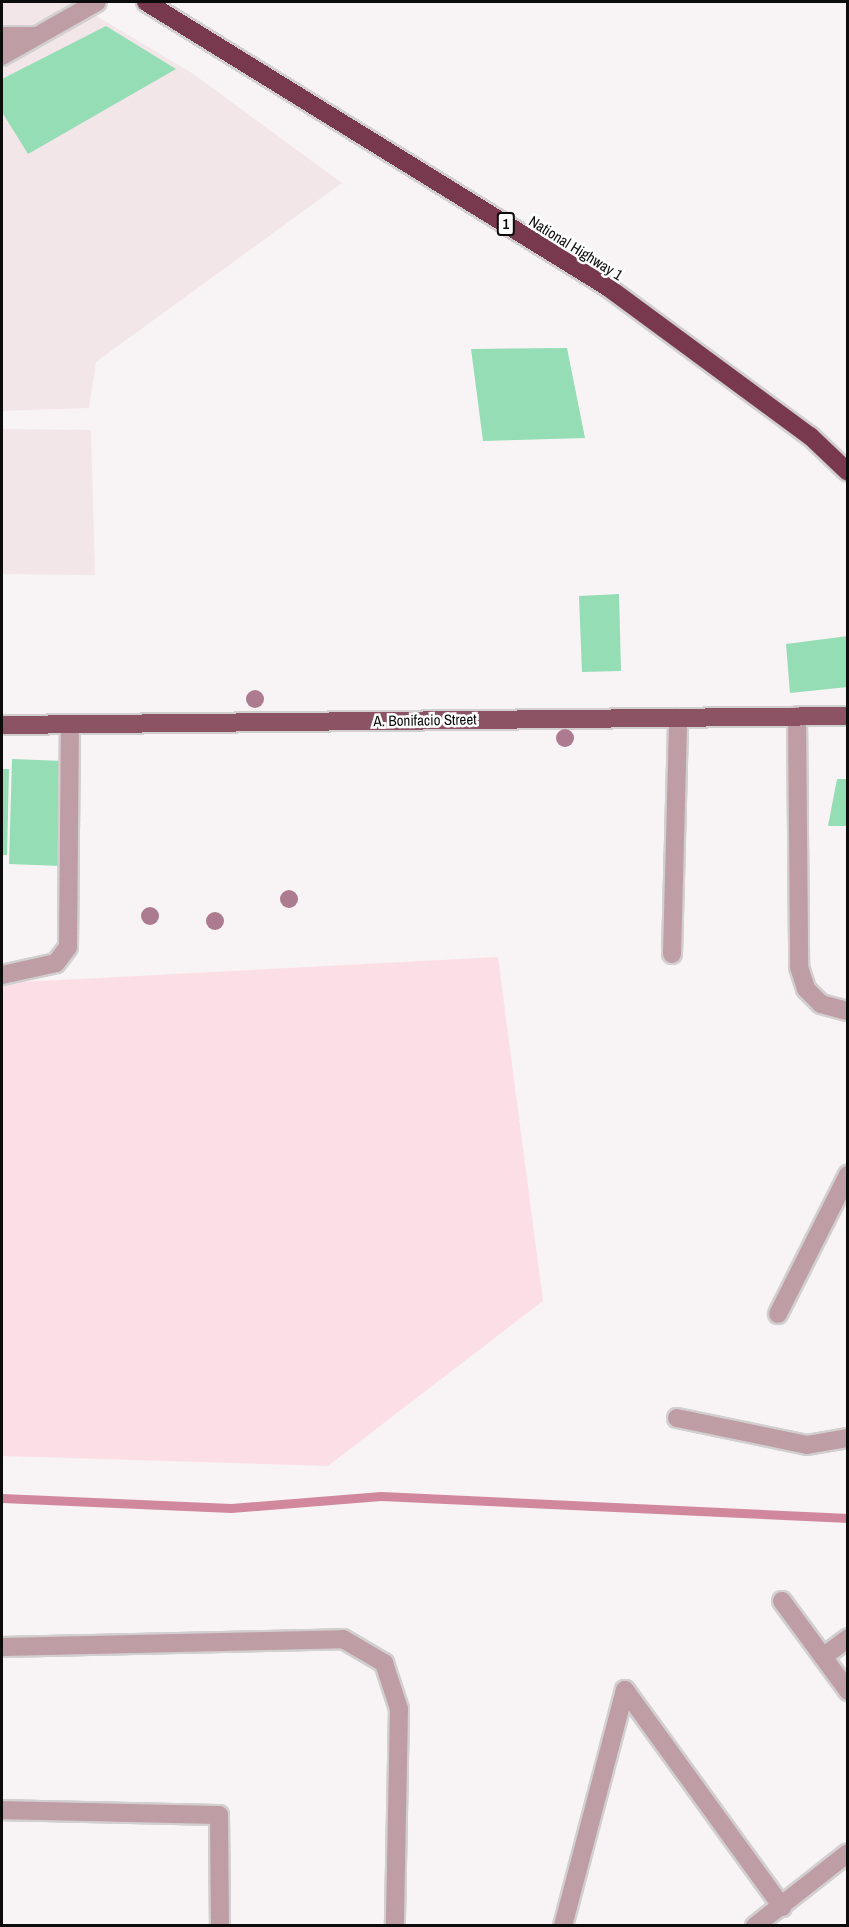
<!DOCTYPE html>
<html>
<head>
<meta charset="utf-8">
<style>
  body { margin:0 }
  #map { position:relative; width:849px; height:1927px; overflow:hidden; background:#f8f4f5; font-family:"Archivo Narrow",sans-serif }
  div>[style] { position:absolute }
  .built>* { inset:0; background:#f2e6e9 }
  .green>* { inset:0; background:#fcdfe6 }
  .stream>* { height:9px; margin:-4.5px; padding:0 4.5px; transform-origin:4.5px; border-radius:4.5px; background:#d1889e }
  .building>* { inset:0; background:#95ddb5 }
  .roads { filter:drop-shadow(2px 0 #d2cfd0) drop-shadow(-2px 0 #d2cfd0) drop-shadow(0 2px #d2cfd0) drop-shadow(0 -2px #d2cfd0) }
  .minor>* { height:18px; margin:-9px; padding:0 9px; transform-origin:9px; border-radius:9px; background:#be9da5 }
  .major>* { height:18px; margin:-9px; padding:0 9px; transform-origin:9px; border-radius:9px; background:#8b5364 }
  .highway>* { height:18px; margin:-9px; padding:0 9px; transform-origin:9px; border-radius:9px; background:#78384d }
  .trees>* { width:18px; height:18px; margin:-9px; border-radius:50%; background:#ac7b8f }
  span { translate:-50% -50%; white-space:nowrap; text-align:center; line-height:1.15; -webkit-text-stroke:5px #fff; paint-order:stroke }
  .shield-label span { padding:2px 4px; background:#fff; border:2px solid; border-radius:4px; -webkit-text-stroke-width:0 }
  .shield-label { font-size:14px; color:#0d0c0c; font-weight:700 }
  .street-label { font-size:15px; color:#0d0c0c }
  .frame { position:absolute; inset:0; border:3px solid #0d0c0c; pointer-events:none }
</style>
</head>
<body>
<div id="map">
  <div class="built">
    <i style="clip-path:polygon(2px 2px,73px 2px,192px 73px,342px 183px,96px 362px,89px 408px,2px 411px)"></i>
    <i style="clip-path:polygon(2px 429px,91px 430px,95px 575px,2px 574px)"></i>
  </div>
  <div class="green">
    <i style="clip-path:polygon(498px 957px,543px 1301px,328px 1466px,2px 1456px,2px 983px)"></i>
  </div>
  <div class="stream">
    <i style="left:2px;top:1498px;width:229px;rotate:2.5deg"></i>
    <i style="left:231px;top:1508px;width:150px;rotate:-4.6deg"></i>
    <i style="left:381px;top:1496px;width:468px;rotate:2.7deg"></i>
  </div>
  <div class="building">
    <i style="clip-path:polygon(106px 26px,176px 69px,28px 154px,2px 112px,2px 79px)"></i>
    <i style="clip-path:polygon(567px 348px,585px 438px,483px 441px,471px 349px)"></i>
    <i style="clip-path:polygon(619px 594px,621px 671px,582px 672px,579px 596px)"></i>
    <i style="clip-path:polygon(848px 636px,848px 687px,790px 693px,786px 644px)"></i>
    <i style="clip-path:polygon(12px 759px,64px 761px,61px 866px,9px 864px)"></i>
    <i style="clip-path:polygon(2px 769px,9px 769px,7px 855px,2px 855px)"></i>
    <i style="clip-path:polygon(837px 779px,848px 779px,848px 826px,828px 826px)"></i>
  </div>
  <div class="roads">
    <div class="minor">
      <i style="left:2px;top:36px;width:31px"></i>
      <i style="left:2px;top:56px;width:109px;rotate:-29.6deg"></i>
      <i style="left:797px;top:716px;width:251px;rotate:89.5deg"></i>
      <i style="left:799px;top:967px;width:23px;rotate:72deg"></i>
      <i style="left:806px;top:989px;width:21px;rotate:45deg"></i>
      <i style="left:821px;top:1004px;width:28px;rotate:15deg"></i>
      <i style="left:672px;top:954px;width:236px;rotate:-88.5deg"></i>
      <i style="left:2px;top:975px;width:55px;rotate:-12.5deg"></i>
      <i style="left:56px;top:963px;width:20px;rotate:-53deg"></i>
      <i style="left:68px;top:947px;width:223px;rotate:-89.5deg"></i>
      <i style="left:778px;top:1314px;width:156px;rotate:-63.3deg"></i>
      <i style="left:677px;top:1418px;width:133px;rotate:11.7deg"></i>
      <i style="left:807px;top:1445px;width:42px;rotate:-9.7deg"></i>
      <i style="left:782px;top:1601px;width:112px;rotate:53.7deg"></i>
      <i style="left:2px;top:1647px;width:341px;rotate:-1.3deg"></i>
      <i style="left:343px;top:1639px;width:48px;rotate:30.3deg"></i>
      <i style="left:384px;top:1663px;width:48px;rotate:71.9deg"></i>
      <i style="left:399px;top:1709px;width:217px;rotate:91.1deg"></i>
      <i style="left:823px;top:1657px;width:31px;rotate:-37deg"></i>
      <i style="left:625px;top:1690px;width:268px;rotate:54.1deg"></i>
      <i style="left:2px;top:1810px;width:217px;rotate:1.3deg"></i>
      <i style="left:219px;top:1815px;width:111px;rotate:89.5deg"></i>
      <i style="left:563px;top:1926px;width:244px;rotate:-75.3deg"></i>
      <i style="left:755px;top:1926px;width:118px;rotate:-38.1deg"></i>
    </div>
    <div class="major">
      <i style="left:2px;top:725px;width:846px;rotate:-0.61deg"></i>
    </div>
    <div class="highway">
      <i style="left:146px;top:2px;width:544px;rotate:31.7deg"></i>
      <i style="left:609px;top:288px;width:250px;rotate:36.4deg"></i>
      <i style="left:810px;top:436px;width:52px;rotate:43.5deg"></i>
    </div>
  </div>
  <div class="trees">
    <i style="left:255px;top:699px"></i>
    <i style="left:565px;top:738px"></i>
    <i style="left:289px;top:899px"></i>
    <i style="left:150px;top:916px"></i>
    <i style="left:215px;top:921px"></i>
  </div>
  <div class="shield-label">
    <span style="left:506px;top:224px">1</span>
  </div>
  <div class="street-label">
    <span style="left:576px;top:248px;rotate:32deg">National Highway 1</span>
    <span style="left:425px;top:720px;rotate:-1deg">A. Bonifacio Street</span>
  </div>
  <div class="frame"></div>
</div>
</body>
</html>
